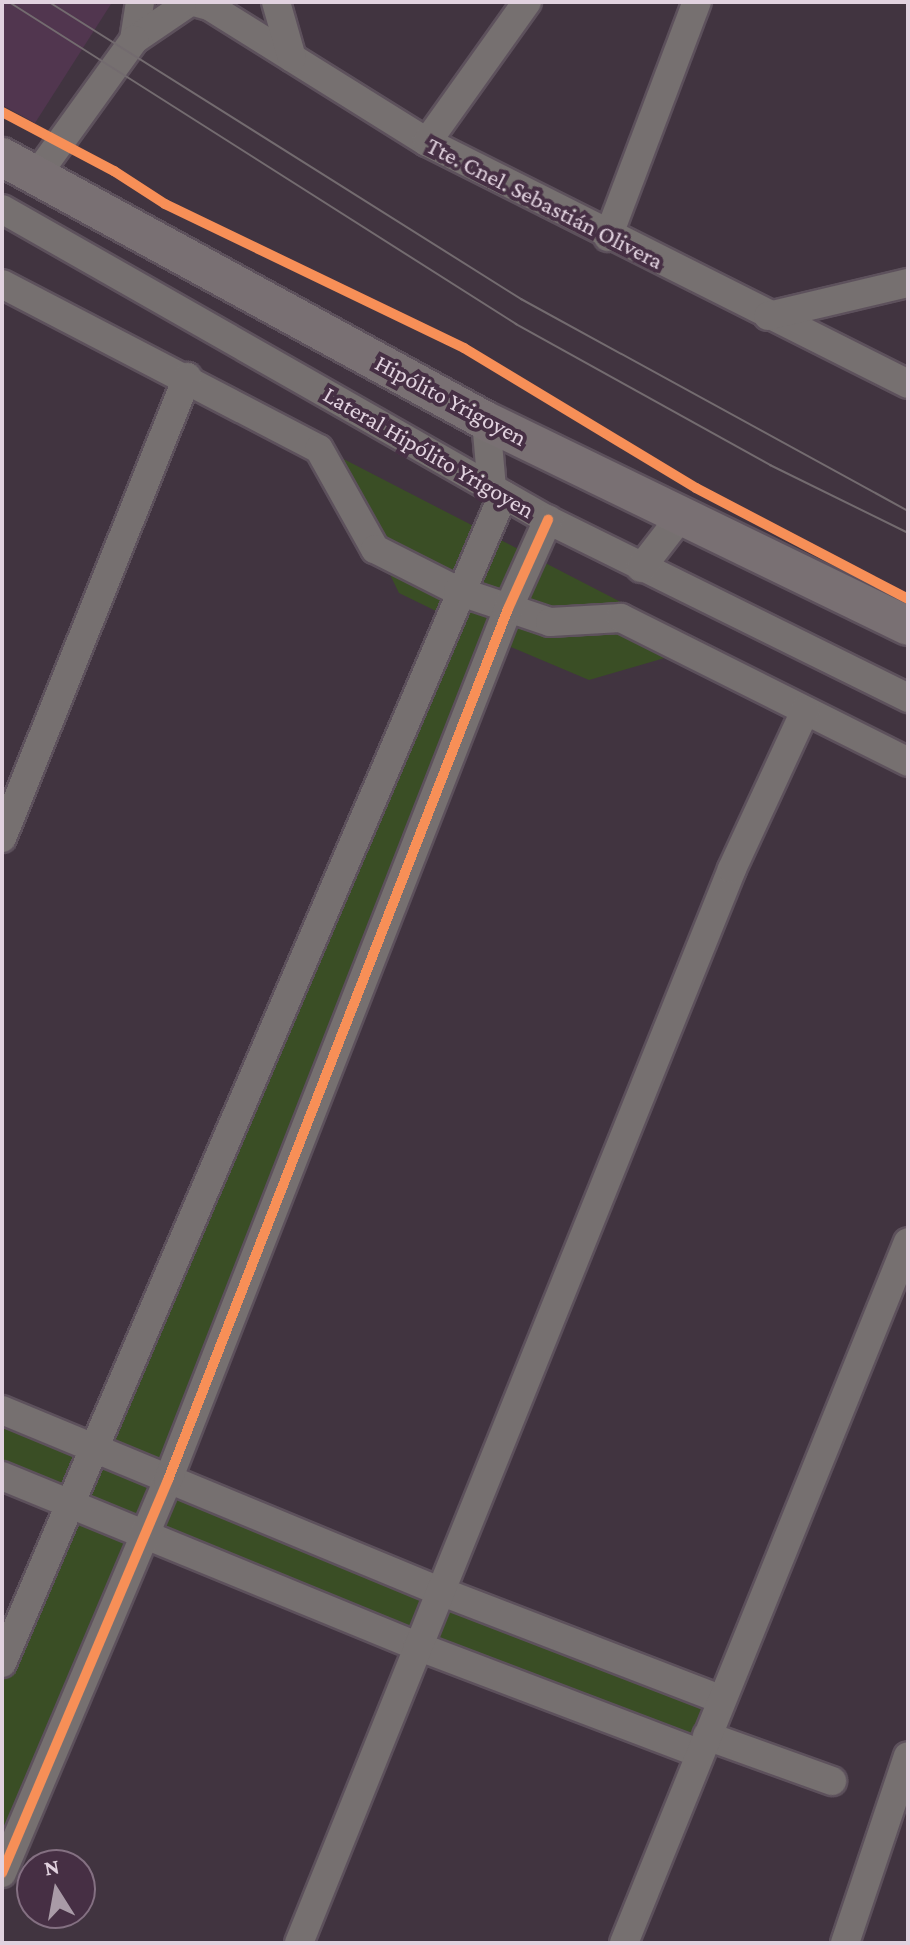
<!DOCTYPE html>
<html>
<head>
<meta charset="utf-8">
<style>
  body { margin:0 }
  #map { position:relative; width:910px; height:1945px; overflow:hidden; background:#413440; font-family:"Crimson Pro",serif }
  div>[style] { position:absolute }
  .built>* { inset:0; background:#51364f }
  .green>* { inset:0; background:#3a4e25 }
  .roads { filter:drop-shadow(2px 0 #5d515c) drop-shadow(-2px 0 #5d515c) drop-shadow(0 2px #5d515c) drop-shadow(0 -2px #5d515c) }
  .street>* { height:28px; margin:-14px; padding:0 14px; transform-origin:14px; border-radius:14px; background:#767070 }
  .secondary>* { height:38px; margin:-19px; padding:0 19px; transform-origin:19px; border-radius:19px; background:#797073 }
  .tram>* { height:2px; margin:-1px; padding:0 1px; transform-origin:1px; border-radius:1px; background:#736b6f }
  .cycleway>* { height:10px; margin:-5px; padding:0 5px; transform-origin:5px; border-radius:5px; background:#f78f57 }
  span { translate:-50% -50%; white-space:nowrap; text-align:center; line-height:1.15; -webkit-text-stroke:8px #462f44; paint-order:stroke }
  .street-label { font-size:24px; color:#e1d2df }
  .frame { position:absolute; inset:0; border:4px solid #e1d2df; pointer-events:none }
  .north { position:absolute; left:16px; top:1849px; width:80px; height:80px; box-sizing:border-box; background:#462f44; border:2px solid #847082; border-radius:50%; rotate:349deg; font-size:22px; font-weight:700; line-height:32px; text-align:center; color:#e1d2df }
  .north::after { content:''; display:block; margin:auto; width:28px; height:36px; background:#a99ba7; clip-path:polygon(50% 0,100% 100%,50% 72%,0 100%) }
</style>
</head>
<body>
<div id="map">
  <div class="built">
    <i style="clip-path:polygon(2px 2px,111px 4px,35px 123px,2px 105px)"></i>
  </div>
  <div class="green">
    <i style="clip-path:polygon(330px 452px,706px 646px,589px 680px,497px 641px,159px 1482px,713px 1703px,697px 1745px,141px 1524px,2px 1853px,2px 1681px,78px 1500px,2px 1469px,2px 1419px,95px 1457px,436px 611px,399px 593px)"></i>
  </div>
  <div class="roads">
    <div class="street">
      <i style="left:140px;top:2px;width:38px;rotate:99deg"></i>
      <i style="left:134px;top:40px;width:68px;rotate:-34.2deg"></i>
      <i style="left:194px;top:2px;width:16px;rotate:15deg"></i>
      <i style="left:209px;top:6px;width:257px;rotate:32deg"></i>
      <i style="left:427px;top:142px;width:538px;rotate:26.71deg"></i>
      <i style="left:276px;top:2px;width:58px;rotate:74.1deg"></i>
      <i style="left:427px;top:142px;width:172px;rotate:-54.5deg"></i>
      <i style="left:36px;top:176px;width:168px;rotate:-54.2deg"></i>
      <i style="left:2px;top:209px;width:628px;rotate:29.67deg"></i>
      <i style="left:548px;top:520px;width:402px;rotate:26.3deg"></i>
      <i style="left:608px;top:237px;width:251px;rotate:-69.3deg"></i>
      <i style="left:2px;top:284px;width:357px;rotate:27.5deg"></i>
      <i style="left:319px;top:449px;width:115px;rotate:60.8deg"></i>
      <i style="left:375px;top:549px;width:93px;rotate:26.8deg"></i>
      <i style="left:458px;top:591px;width:97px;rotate:18.6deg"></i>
      <i style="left:550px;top:622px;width:71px;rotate:-3.2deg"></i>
      <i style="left:621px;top:618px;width:321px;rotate:26.6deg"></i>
      <i style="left:768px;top:316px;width:144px;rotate:-13.3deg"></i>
      <i style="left:486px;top:421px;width:67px;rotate:84.9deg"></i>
      <i style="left:641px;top:568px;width:62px;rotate:-52.2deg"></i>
      <i style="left:2px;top:838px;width:497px;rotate:-68.1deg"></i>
      <i style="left:2px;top:1410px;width:474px;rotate:22.5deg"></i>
      <i style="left:440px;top:1591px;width:302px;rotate:21.1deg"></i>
      <i style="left:2px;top:1476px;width:448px;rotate:22.3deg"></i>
      <i style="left:417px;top:1646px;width:302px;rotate:20.8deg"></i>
      <i style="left:2px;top:1663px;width:1271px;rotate:-66.78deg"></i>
      <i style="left:707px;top:1736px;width:133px;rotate:19.8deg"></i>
      <i style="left:2px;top:1873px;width:427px;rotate:-67.1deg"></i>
      <i style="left:168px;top:1480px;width:935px;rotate:-68.68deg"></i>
      <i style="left:508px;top:609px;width:98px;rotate:-65.8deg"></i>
      <i style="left:299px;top:1943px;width:1158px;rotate:-68.04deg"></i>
      <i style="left:732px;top:869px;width:174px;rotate:-65.2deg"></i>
      <i style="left:624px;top:1943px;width:756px;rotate:-67.95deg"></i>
      <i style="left:845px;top:1943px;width:197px;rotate:-71.4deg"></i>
    </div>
    <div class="secondary">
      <i style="left:2px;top:157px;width:551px;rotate:28.61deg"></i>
      <i style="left:486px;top:421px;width:469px;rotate:25.9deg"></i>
    </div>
  </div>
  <div class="tram">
    <i style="left:9px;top:2px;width:601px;rotate:32.42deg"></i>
    <i style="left:516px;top:324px;width:291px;rotate:29deg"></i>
    <i style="left:770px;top:465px;width:154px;rotate:26.2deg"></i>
    <i style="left:49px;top:2px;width:558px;rotate:32.18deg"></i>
    <i style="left:521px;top:299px;width:441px;rotate:28.7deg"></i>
  </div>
  <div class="cycleway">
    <i style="left:2px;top:112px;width:127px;rotate:27.8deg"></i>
    <i style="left:114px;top:171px;width:61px;rotate:32.9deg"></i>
    <i style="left:165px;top:204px;width:332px;rotate:25.7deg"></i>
    <i style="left:464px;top:348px;width:271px;rotate:31.1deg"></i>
    <i style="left:696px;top:488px;width:239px;rotate:27.6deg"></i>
    <i style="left:2px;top:1873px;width:427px;rotate:-67.1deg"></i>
    <i style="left:168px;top:1480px;width:935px;rotate:-68.68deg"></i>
    <i style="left:508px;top:609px;width:98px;rotate:-65.8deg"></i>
  </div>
  <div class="street-label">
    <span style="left:545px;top:203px;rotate:27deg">Tte. Cnel. Sebastián Olivera</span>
    <span style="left:451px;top:400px;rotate:28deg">Hipólito Yrigoyen</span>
    <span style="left:429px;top:452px;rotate:30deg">Lateral Hipólito Yrigoyen</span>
  </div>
  <div class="frame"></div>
  <div class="north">N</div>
</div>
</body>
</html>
